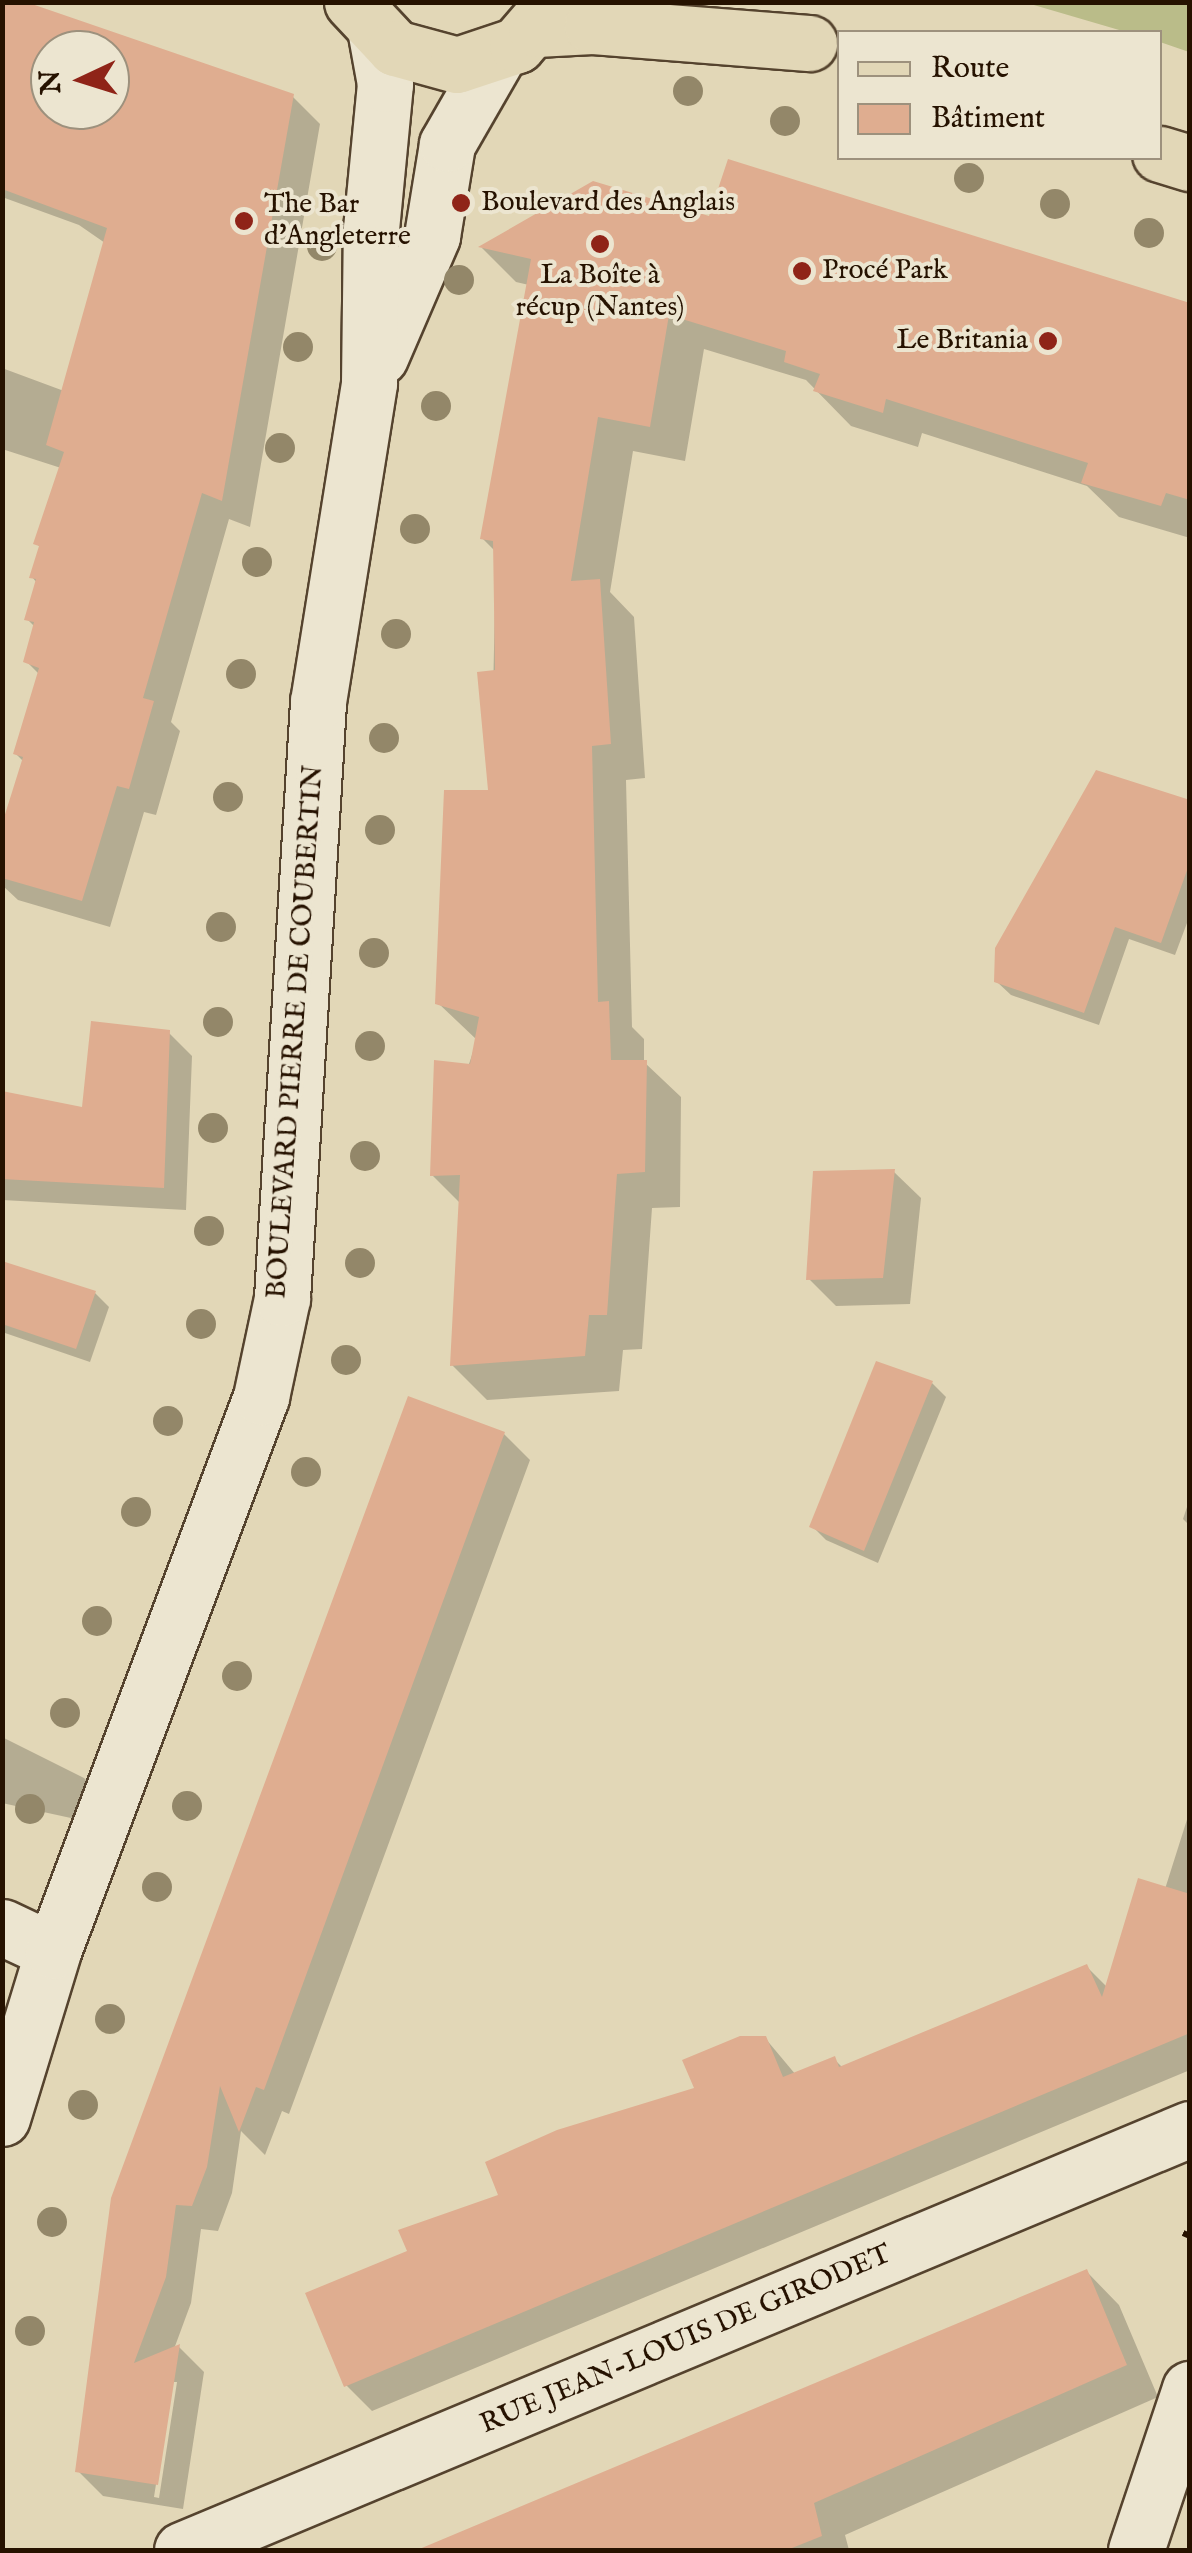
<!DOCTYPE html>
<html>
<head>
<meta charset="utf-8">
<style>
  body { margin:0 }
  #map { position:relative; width:1192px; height:2553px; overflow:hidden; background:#e2d7b7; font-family:"IM FELL English",serif }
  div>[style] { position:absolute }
  .green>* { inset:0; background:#babc89 }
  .shadow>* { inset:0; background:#0003 }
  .building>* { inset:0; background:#dfad90 }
  .path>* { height:6px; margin-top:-3px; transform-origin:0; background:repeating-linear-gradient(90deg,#261200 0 8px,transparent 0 13px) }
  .roads { filter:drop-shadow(2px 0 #55432e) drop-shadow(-2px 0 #55432e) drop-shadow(0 2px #55432e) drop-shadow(0 -2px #55432e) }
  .street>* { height:55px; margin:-27.5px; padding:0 27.5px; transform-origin:27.5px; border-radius:27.5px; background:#ece5d0 }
  .secondary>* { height:55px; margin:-27.5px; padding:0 27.5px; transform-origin:27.5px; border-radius:27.5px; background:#ece5d0 }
  .primary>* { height:55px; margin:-27.5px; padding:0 27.5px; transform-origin:27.5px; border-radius:27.5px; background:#e2d7b7 }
  .trees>* { width:30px; height:30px; margin:-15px; border-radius:50%; background:#938769 }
  .dots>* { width:28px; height:28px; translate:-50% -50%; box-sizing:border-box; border:5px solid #ece5d0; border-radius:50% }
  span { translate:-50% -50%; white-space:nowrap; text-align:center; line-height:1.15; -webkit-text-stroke:8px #ece5d0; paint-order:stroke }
  .poi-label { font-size:28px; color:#261200 }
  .left { translate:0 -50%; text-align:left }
  .right { translate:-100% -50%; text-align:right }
  .street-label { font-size:28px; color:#261200 }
  .frame { position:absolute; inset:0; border:5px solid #261200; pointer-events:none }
  .legend { position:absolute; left:837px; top:30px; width:325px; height:130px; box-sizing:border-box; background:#ece5d0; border:2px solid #9d917d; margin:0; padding:12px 18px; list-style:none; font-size:30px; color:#261200 }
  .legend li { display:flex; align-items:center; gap:20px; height:50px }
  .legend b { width:50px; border:2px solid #9d917d }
  .north { position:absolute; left:30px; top:30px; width:100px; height:100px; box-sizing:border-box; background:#ece5d0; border:2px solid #9d917d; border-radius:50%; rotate:266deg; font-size:28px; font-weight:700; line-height:40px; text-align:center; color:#261200 }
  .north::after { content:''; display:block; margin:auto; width:35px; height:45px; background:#8f2418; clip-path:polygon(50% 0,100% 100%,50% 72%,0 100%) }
</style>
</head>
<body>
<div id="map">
  <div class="green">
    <i style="clip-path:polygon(1027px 3px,1189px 3px,1189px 52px,1160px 42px,1160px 32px,1126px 32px)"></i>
  </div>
  <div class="shadow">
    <i style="clip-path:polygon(evenodd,2px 2px,293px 97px,320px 124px,250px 527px,229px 519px,171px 722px,180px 731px,156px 815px,144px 812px,110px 927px,18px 900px,2px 885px,2px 832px,24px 762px,16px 754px,40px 675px,26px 661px,35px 627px,27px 619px,37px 583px,32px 577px,41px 548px,36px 543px,61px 468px,2px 449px,2px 368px,64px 391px,105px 243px,79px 225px,2px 197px,2px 2px,50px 50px,110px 50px,110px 110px,50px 110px,50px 50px)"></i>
    <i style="clip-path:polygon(594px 183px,711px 219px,1190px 306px,1190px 538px,1119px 517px,1087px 486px,922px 433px,918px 447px,851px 426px,806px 380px,704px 349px,685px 461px,633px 451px,610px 592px,634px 617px,645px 778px,626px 780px,632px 1027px,644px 1039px,644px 1062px,681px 1097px,680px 1207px,652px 1208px,642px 1349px,623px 1350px,619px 1391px,487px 1400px,452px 1365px,461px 1204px,432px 1175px,477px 1040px,438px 1003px,491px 793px,496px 552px,482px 538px,529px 285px,516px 282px,482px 248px)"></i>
    <i style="clip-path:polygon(1190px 803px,1190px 915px,1175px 955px,1129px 939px,1099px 1025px,1011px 995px,996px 981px)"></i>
    <i style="clip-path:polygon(169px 1033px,192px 1056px,186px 1210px,2px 1200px,2px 1093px,84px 1110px)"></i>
    <i style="clip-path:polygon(894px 1172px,921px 1198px,910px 1304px,836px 1306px,809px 1279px)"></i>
    <i style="clip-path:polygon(2px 1264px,95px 1293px,109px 1307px,90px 1362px,2px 1332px)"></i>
    <i style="clip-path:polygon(932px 1383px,946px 1397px,878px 1563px,826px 1540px,812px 1526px)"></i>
    <i style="clip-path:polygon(evenodd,504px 1434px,530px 1460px,289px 2114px,282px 2111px,265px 2155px,241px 2131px,232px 2193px,218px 2231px,201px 2229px,191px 2303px,174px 2349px,179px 2347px,204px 2372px,183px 2509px,103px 2496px,78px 2471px,114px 2199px,504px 1434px,172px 2382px,177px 2382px,159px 2498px,154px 2497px,172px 2382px)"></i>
    <i style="clip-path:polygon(1190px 1498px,1190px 1526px,1183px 1519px)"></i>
    <i style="clip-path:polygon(2px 1737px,84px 1778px,111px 1805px,103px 1825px,2px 1803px)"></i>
    <i style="clip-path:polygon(1190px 1810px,1190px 2070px,372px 2411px,346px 2385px,411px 2253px,697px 2090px,765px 2038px,796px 2075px,834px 2059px,843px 2068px,1087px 1967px,1107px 1987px,1165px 1889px)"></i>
    <i style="clip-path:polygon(1087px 2272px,1119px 2305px,1158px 2397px,845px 2535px,849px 2550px,425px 2550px)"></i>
  </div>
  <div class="building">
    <i style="clip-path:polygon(evenodd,2px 2px,26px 2px,294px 94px,222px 501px,202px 493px,143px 698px,154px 701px,129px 789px,117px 786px,82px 901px,2px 878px,2px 824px,23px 757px,13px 754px,39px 668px,23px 662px,34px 622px,24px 620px,36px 579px,29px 578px,39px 546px,33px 544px,64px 452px,46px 445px,107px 228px,2px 189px,2px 2px,50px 50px,110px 50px,110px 110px,50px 110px,50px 50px)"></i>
    <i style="clip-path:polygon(728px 159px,1190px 303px,1190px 500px,1166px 493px,1161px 506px,1081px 483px,1088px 463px,886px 399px,883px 413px,813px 391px,820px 374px,784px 362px,786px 351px,669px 315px,650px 427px,598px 417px,571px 581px,600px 579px,611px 744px,592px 746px,598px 1002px,609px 1001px,611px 1060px,647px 1060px,645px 1172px,617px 1174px,607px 1315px,589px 1315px,585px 1356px,450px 1366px,460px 1175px,430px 1176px,434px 1060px,470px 1064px,479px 1017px,435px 1004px,444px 790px,488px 790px,477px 672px,495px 670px,493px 541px,480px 539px,531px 259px,478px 247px,593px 181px,709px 216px)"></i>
    <i style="clip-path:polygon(1096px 770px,1190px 800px,1190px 862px,1161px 943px,1115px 927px,1084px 1013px,994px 982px,995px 948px)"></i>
    <i style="clip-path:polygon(91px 1021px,170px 1030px,164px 1188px,2px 1179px,2px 1091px,82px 1107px)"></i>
    <i style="clip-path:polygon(895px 1169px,883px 1278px,806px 1280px,813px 1171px)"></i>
    <i style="clip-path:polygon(2px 1261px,96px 1291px,76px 1349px,2px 1324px)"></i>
    <i style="clip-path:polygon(876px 1361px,933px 1381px,864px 1551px,809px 1527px)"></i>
    <i style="clip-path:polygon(408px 1396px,505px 1432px,264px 2090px,256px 2087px,239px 2132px,220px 2086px,207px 2167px,192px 2206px,176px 2205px,166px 2277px,134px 2363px,180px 2344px,158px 2485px,75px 2472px,111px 2198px)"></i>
    <i style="clip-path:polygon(1138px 1878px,1190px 1894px,1190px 2033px,344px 2387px,305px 2293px,407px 2251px,398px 2230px,498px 2195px,485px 2162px,557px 2130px,694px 2088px,682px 2060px,740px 2036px,766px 2036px,783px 2077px,835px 2056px,839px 2067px,1087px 1964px,1102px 1997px)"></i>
    <i style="clip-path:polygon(1087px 2269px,1127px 2365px,814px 2503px,822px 2536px,787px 2550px,417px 2550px)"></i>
  </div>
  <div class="path">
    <i style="left:1183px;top:2233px;width:8px;rotate:23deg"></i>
  </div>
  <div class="roads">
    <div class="street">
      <i style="left:2px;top:1927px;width:56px;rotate:25.2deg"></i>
      <i style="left:182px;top:2550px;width:1092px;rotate:-22.67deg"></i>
      <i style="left:1136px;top:2550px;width:170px;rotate:-71.5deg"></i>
    </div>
    <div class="secondary">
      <i style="left:380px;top:357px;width:132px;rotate:-66.7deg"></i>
      <i style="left:432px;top:236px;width:93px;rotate:-80.7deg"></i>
      <i style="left:447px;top:144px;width:100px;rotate:-60.1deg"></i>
      <i style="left:2px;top:2118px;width:175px;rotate:-73deg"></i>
      <i style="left:53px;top:1951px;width:592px;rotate:-69.42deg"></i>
      <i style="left:261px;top:1397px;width:101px;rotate:-78deg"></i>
      <i style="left:282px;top:1298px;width:597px;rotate:-86.54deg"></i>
      <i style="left:318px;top:702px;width:323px;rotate:-80.9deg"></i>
      <i style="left:369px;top:383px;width:154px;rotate:-89.3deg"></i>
      <i style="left:371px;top:229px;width:146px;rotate:-84.5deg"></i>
      <i style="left:385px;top:84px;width:51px;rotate:-100.2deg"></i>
    </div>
    <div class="primary">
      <i style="left:352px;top:2px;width:63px;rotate:46.9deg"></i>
      <i style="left:395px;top:48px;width:64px;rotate:15.3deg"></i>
      <i style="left:457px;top:65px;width:63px;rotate:-18.4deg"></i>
      <i style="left:517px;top:45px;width:57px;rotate:-49.3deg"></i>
      <i style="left:536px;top:29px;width:56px;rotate:-3.1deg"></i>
      <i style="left:592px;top:26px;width:218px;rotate:4.5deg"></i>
      <i style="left:1160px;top:154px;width:31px;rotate:17deg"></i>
    </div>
  </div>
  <div class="trees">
    <i style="left:688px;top:91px"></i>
    <i style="left:785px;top:121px"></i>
    <i style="left:969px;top:178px"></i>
    <i style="left:1055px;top:204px"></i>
    <i style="left:1149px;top:233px"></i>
    <i style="left:322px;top:246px"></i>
    <i style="left:459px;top:280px"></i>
    <i style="left:298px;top:347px"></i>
    <i style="left:436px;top:406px"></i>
    <i style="left:280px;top:448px"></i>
    <i style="left:415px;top:529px"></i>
    <i style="left:257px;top:562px"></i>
    <i style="left:396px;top:634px"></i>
    <i style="left:241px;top:674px"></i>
    <i style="left:384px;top:738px"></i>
    <i style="left:228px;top:797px"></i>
    <i style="left:380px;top:830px"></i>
    <i style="left:221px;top:927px"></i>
    <i style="left:374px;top:953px"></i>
    <i style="left:218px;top:1022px"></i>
    <i style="left:370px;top:1046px"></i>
    <i style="left:213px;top:1128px"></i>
    <i style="left:365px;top:1156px"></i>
    <i style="left:209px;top:1231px"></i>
    <i style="left:360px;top:1263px"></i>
    <i style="left:201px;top:1324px"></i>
    <i style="left:346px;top:1360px"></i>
    <i style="left:168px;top:1421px"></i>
    <i style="left:306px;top:1472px"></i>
    <i style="left:136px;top:1512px"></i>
    <i style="left:97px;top:1621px"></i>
    <i style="left:237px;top:1676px"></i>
    <i style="left:65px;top:1713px"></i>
    <i style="left:187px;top:1806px"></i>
    <i style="left:30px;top:1809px"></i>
    <i style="left:157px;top:1887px"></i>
    <i style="left:110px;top:2019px"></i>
    <i style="left:83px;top:2105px"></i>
    <i style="left:52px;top:2222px"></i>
    <i style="left:30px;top:2331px"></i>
  </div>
  <div class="dots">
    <i style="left:461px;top:203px;background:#8f2418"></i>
    <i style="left:244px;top:221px;background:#8f2418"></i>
    <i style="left:600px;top:244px;background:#8f2418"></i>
    <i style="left:802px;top:271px;background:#8f2418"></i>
    <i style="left:1048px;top:341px;background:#8f2418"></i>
  </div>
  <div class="poi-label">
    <span class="left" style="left:481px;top:203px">Boulevard des Anglais</span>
    <span class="left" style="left:264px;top:221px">The Bar<br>d'Angleterre</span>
    <span class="left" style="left:822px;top:271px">Procé Park</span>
    <span style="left:600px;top:292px">La Boîte à<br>récup (Nantes)</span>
    <span class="right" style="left:1028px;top:341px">Le Britania</span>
  </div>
  <div class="street-label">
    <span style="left:296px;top:1032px;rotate:-86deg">BOULEVARD PIERRE DE COUBERTIN</span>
    <span style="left:686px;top:2340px;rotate:-23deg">RUE JEAN-LOUIS DE GIRODET</span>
  </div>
  <div class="frame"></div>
  <ul class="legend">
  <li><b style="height:12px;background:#e2d7b7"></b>Route</li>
  <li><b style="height:28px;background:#dfad90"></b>Bâtiment</li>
  </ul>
  <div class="north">N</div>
</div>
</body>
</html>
